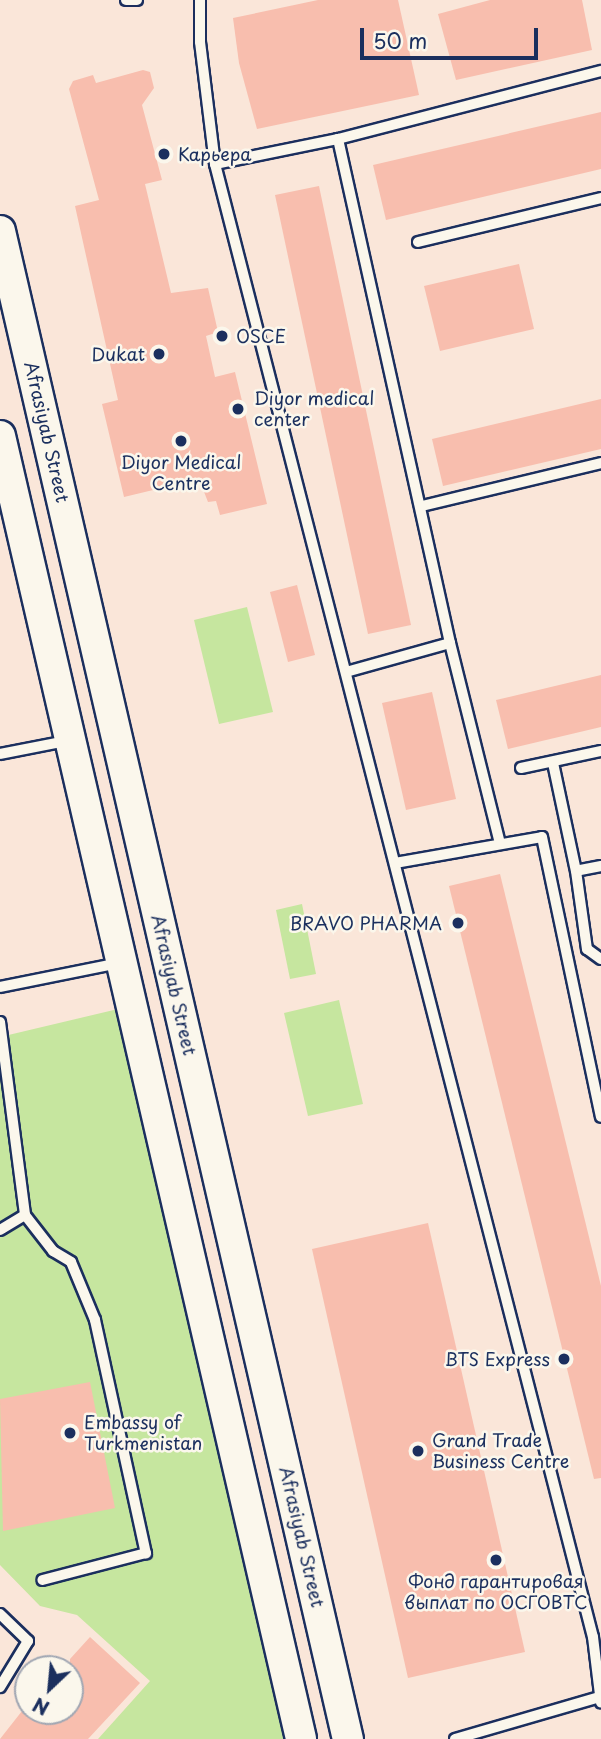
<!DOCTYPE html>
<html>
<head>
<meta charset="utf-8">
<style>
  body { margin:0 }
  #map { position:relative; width:601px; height:1739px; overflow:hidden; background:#fae6d9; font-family:"Playpen Sans",sans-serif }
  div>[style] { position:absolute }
  .green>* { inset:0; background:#c6e69f }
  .building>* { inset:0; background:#f8beae }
  .roads { filter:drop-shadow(2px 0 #1b2f5e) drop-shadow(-2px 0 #1b2f5e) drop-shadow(0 2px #1b2f5e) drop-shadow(0 -2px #1b2f5e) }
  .lane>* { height:10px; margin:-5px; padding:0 5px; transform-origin:5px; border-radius:5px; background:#fbf7ec }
  .primary>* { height:30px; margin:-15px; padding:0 15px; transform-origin:15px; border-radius:15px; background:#fbf7ec }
  .dots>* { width:19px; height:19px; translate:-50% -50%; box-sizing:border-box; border:4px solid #fbf7ec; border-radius:50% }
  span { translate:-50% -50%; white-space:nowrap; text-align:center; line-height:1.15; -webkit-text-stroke:5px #fbf7ec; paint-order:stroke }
  .poi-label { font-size:18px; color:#1b2f5e }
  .left { translate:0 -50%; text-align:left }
  .right { translate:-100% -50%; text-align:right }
  .street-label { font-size:18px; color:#1b2f5e }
  .north { position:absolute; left:14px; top:1655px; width:70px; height:70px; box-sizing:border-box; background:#fbf7ec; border:2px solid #a1a7b3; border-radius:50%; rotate:206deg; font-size:19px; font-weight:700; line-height:28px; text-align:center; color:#1b2f5e }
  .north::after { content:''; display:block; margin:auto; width:24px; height:32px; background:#1b2f5e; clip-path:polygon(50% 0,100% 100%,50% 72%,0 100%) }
  .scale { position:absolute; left:360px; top:28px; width:178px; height:32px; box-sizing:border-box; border:4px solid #1b2f5e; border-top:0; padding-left:9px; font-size:21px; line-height:24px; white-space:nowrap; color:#1b2f5e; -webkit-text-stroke:5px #fbf7ec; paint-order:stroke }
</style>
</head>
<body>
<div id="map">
  <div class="green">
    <i style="clip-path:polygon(247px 607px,273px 712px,219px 724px,194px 620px)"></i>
    <i style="clip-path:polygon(302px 904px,316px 974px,290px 979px,276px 910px)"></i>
    <i style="clip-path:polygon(339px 1000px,363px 1104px,308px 1116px,284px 1013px)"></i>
    <i style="clip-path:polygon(118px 1009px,285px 1739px,98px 1739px,150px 1681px,77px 1615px,40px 1606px,0 1565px,0 1037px)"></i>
  </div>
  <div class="building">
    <i style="clip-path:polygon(318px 0,398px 0,419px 95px,257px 129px,239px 63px,233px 18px)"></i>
    <i style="clip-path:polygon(490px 0,582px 0,592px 50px,456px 80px,438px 14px)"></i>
    <i style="clip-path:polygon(143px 70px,150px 72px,154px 88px,142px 105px,162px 180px,145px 184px,171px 293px,208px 288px,218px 332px,206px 336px,215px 377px,235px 372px,267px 504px,220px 515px,216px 501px,208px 502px,199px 479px,124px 497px,102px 404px,118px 400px,75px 206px,99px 200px,69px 89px,73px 81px,93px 75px,96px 83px)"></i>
    <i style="clip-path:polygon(601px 112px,601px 169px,386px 220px,373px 165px)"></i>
    <i style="clip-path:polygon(319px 186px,411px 625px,368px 634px,275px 195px)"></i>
    <i style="clip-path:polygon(519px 264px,534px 329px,440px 351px,424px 286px)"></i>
    <i style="clip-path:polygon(601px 399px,601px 449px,443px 486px,432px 439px)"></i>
    <i style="clip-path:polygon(297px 585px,315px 655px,288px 662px,270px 592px)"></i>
    <i style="clip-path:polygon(601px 675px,601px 727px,508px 749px,496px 700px)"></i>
    <i style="clip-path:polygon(432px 692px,456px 799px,406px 810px,382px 703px)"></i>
    <i style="clip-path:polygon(500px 874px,601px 1286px,601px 1478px,594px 1479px,449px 886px)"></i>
    <i style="clip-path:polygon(428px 1223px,525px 1652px,408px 1678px,312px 1249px)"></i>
    <i style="clip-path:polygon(90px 1382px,115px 1508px,3px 1531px,0 1399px)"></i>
    <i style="clip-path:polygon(90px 1637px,140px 1683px,88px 1739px,0 1739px,22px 1711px,70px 1711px,70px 1659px)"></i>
  </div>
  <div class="roads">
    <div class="lane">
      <i style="left:126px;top:0;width:11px"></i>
      <i style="left:200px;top:0;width:42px;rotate:90deg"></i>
      <i style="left:200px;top:42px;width:123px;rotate:83deg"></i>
      <i style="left:215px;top:164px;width:1521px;rotate:75.61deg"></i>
      <i style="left:593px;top:1637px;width:66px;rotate:83.1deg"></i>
      <i style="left:338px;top:139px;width:516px;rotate:77.47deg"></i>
      <i style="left:450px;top:643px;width:108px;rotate:164.4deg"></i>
      <i style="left:215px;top:164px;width:126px;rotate:-11.5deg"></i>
      <i style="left:338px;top:139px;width:272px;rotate:-14.5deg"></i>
      <i style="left:418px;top:242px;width:188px;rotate:-13.5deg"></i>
      <i style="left:422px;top:506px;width:184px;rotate:-13.5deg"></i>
      <i style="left:450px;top:643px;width:207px;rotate:76deg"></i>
      <i style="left:0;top:754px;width:67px;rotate:-11.1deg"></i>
      <i style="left:553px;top:763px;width:110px;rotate:78deg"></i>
      <i style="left:521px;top:768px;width:82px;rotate:-12deg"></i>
      <i style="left:395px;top:863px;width:149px;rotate:-10deg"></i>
      <i style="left:542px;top:837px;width:286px;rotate:78.1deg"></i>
      <i style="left:601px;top:866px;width:25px;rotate:169deg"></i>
      <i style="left:576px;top:871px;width:79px;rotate:82deg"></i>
      <i style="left:587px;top:949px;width:17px;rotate:36deg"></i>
      <i style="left:0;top:987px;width:121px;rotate:-11.4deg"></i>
      <i style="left:0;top:1022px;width:195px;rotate:82.6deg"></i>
      <i style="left:25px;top:1215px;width:46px;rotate:52.1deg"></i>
      <i style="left:53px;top:1251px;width:21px;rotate:31deg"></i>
      <i style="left:71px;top:1262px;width:63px;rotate:67.5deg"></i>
      <i style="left:95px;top:1320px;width:239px;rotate:77.7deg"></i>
      <i style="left:146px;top:1553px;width:107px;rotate:165.4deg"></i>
      <i style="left:0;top:1230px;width:29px;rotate:-31deg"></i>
      <i style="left:0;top:1614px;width:39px;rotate:44deg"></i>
      <i style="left:28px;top:1641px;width:54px;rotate:121.3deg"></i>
      <i style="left:455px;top:1739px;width:151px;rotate:-16.2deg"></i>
    </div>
    <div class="primary">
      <i style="left:0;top:231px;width:1548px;rotate:77.01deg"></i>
      <i style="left:0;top:436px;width:1337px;rotate:76.99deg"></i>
    </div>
  </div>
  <div class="dots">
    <i style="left:164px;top:154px;background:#1b2f5e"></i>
    <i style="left:222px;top:336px;background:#1b2f5e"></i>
    <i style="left:159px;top:354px;background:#1b2f5e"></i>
    <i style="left:238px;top:409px;background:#1b2f5e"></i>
    <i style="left:181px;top:441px;background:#1b2f5e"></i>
    <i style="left:458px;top:923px;background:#1b2f5e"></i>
    <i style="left:564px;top:1359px;background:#1b2f5e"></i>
    <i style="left:70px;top:1433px;background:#1b2f5e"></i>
    <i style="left:418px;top:1451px;background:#1b2f5e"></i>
    <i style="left:496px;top:1560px;background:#1b2f5e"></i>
  </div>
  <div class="poi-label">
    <span class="left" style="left:178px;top:154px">Карьера</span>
    <span class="left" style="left:236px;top:336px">OSCE</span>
    <span class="right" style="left:145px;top:354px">Dukat</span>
    <span class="left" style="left:254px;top:409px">Diyor medical<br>center</span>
    <span style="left:181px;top:473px">Diyor Medical<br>Centre</span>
    <span class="right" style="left:442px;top:923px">BRAVO PHARMA</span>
    <span class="right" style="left:550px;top:1359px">BTS Express</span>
    <span class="left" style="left:84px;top:1433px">Embassy of<br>Turkmenistan</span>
    <span class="left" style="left:432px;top:1451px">Grand Trade<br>Business Centre</span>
    <span style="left:496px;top:1592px">Фонд гарантировая<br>выплат по ОСГОВТС</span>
  </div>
  <div class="street-label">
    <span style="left:47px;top:432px;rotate:77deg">Afrasiyab Street</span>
    <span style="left:174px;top:985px;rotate:77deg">Afrasiyab Street</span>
    <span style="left:302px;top:1537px;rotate:77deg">Afrasiyab Street</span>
  </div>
  <div class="north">N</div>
  <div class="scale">50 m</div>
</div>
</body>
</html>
